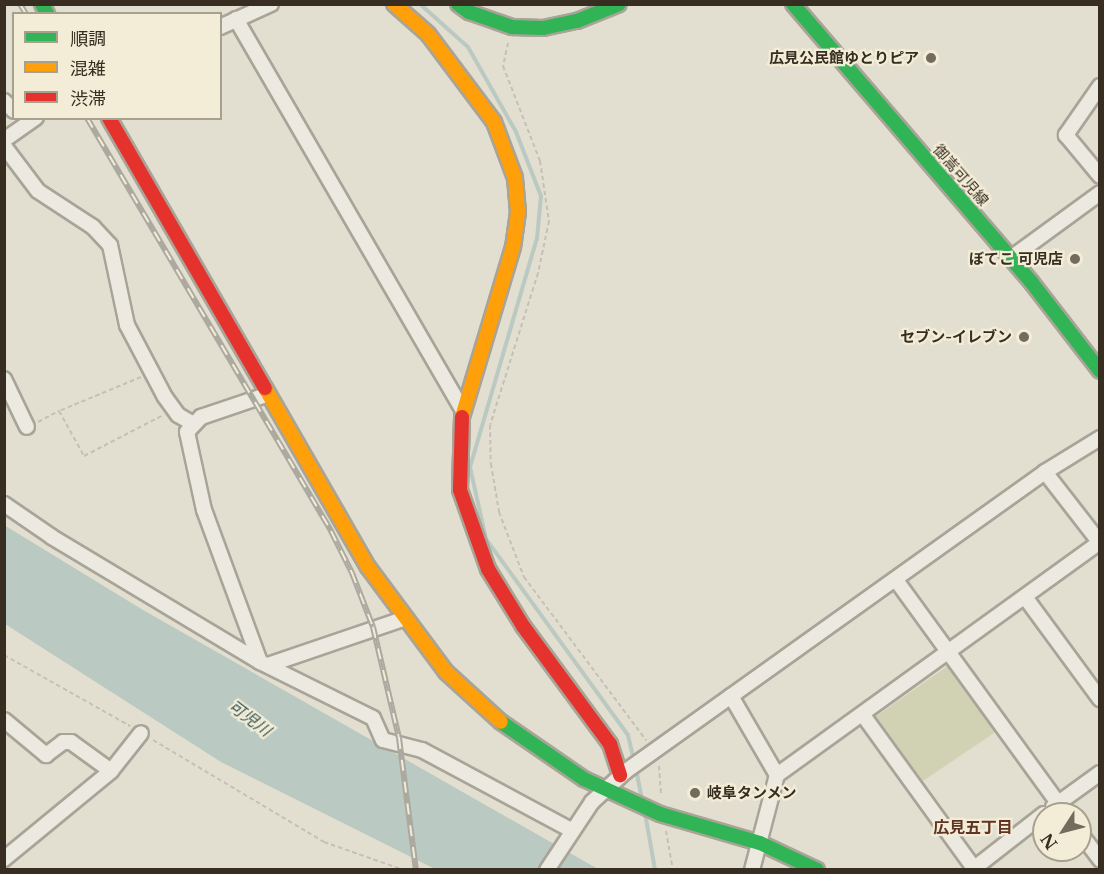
<!DOCTYPE html>
<html>
<head>
<meta charset="utf-8">
<style>
  body { margin:0 }
  #map { position:relative; width:1104px; height:874px; overflow:hidden; background:#e3dfd0; font-family:"Libre Baskerville","Noto Sans JP",serif }
  div>[style] { position:absolute }
  .green>* { inset:0; background:#d0d2b3 }
  .water>* { inset:0; background:#bac9c1 }
  .stream>* { height:4px; margin:-2px; padding:0 2px; transform-origin:2px; border-radius:2px; background:#bac9c1 }
  .path>* { height:2px; margin-top:-1px; transform-origin:0; background:repeating-linear-gradient(90deg,#c4c0b7 0 4.5px,transparent 0 7.5px) }
  .roads { filter:drop-shadow(2px 0 #a8a498) drop-shadow(-2px 0 #a8a498) drop-shadow(0 2px #a8a498) drop-shadow(0 -2px #a8a498) }
  .street>* { height:14px; margin:-7px; padding:0 7px; transform-origin:7px; border-radius:7px; background:#ece9e0 }
  .fast>* { height:14px; margin:-7px; padding:0 7px; transform-origin:7px; border-radius:7px; background:#30b455 }
  .slow>* { height:14px; margin:-7px; padding:0 7px; transform-origin:7px; border-radius:7px; background:#ff9f0a }
  .jam>* { height:14px; margin:-7px; padding:0 7px; transform-origin:7px; border-radius:7px; background:#e5322d }
  .rail>* { height:6px; margin-top:-3px; transform-origin:0; background:repeating-linear-gradient(90deg,#f3edd7 0 11px,#aca9a0 0 22px); box-sizing:border-box; border-block:2px solid #aca9a0 }
  .dots>* { width:16px; height:16px; translate:-50% -50%; box-sizing:border-box; border:3px solid #f3edd7; border-radius:50% }
  span { translate:-50% -50%; white-space:nowrap; text-align:center; line-height:1.15; -webkit-text-stroke:4.5px #f3edd7; paint-order:stroke }
  .poi-label { font-size:15px; color:#372d21; font-weight:700 }
  .right { translate:-100% -50%; text-align:right }
  .left { translate:0 -50%; text-align:left }
  .street-label { font-size:15px; color:#372d21 }
  .water-label { font-size:16px; color:#315555; font-style:italic }
  .neighbourhood-label { font-size:16px; color:#603424; font-weight:700 }
  .frame { position:absolute; inset:0; border:6px solid #372d21; pointer-events:none }
  .legend { position:absolute; left:12px; top:12px; width:210px; height:108px; box-sizing:border-box; background:#f3edd7; border:2px solid #a8a08e; margin:0; padding:8px 10px; list-style:none; font-size:18px; color:#372d21 }
  .legend li { display:flex; align-items:center; gap:12px; height:30px }
  .legend b { width:30px; border:2px solid #a8a08e }
  .north { position:absolute; left:1032px; top:802px; width:60px; height:60px; box-sizing:border-box; background:#f3edd7; border:2px solid #a8a08e; border-radius:50%; rotate:234deg; font-size:16px; font-weight:700; line-height:24px; text-align:center; color:#372d21 }
  .north::after { content:''; display:block; margin:auto; width:21px; height:27px; background:#736b5e; clip-path:polygon(50% 0,100% 100%,50% 72%,0 100%) }
</style>
</head>
<body>
<div id="map">
  <div class="green">
    <i style="clip-path:polygon(949px 665px,997px 731px,923px 781px,875px 717px)"></i>
  </div>
  <div class="water">
    <i style="clip-path:polygon(4px 525px,143px 610px,598px 869px,435px 869px,221px 762px,5px 624px)"></i>
  </div>
  <div class="stream">
    <i style="left:420px;top:4px;width:64px;rotate:41.9deg"></i>
    <i style="left:468px;top:47px;width:98px;rotate:60.5deg"></i>
    <i style="left:516px;top:132px;width:69px;rotate:68.7deg"></i>
    <i style="left:541px;top:196px;width:42px;rotate:95.4deg"></i>
    <i style="left:537px;top:238px;width:239px;rotate:106.3deg"></i>
    <i style="left:470px;top:467px;width:74px;rotate:77.5deg"></i>
    <i style="left:486px;top:539px;width:242px;rotate:54.1deg"></i>
    <i style="left:628px;top:735px;width:28px;rotate:77deg"></i>
    <i style="left:636px;top:769px;width:32px;rotate:79deg"></i>
    <i style="left:645px;top:813px;width:58px;rotate:80deg"></i>
  </div>
  <div class="path">
    <i style="left:508px;top:43px;width:24px;rotate:102deg"></i>
    <i style="left:503px;top:66px;width:102px;rotate:68.7deg"></i>
    <i style="left:540px;top:161px;width:61px;rotate:81.5deg"></i>
    <i style="left:549px;top:221px;width:53px;rotate:101.9deg"></i>
    <i style="left:538px;top:273px;width:159px;rotate:107.5deg"></i>
    <i style="left:490px;top:425px;width:39px;rotate:89deg"></i>
    <i style="left:491px;top:464px;width:49px;rotate:80.5deg"></i>
    <i style="left:499px;top:512px;width:70px;rotate:69deg"></i>
    <i style="left:524px;top:577px;width:204px;rotate:53.2deg"></i>
    <i style="left:141px;top:377px;width:89px;rotate:157.5deg"></i>
    <i style="left:59px;top:411px;width:51px;rotate:60.9deg"></i>
    <i style="left:84px;top:456px;width:89px;rotate:-27.4deg"></i>
    <i style="left:38px;top:422px;width:24px;rotate:-28deg"></i>
    <i style="left:4px;top:655px;width:145px;rotate:29.4deg"></i>
    <i style="left:153px;top:740px;width:199px;rotate:30.8deg"></i>
    <i style="left:324px;top:842px;width:82px;rotate:19.3deg"></i>
    <i style="left:659px;top:766px;width:30px;rotate:86deg"></i>
    <i style="left:666px;top:831px;width:40px;rotate:80deg"></i>
  </div>
  <div class="roads">
    <div class="street">
      <i style="left:236px;top:19px;width:451px;rotate:59.9deg"></i>
      <i style="left:220px;top:27px;width:56px;rotate:-24.3deg"></i>
      <i style="left:1100px;top:86px;width:60px;rotate:124.8deg"></i>
      <i style="left:1066px;top:135px;width:53px;rotate:50.3deg"></i>
      <i style="left:4px;top:101px;width:14px;rotate:45deg"></i>
      <i style="left:4px;top:140px;width:39px;rotate:-35deg"></i>
      <i style="left:4px;top:146px;width:56px;rotate:52.9deg"></i>
      <i style="left:38px;top:191px;width:66px;rotate:33.2deg"></i>
      <i style="left:93px;top:227px;width:25px;rotate:47deg"></i>
      <i style="left:110px;top:245px;width:82px;rotate:78deg"></i>
      <i style="left:127px;top:325px;width:81px;rotate:62.2deg"></i>
      <i style="left:165px;top:397px;width:22px;rotate:54deg"></i>
      <i style="left:178px;top:415px;width:16px;rotate:30deg"></i>
      <i style="left:1011px;top:258px;width:110px;rotate:-36.1deg"></i>
      <i style="left:4px;top:379px;width:53px;rotate:64.4deg"></i>
      <i style="left:1045px;top:472px;width:90px;rotate:52.2deg"></i>
      <i style="left:4px;top:504px;width:58px;rotate:34.5deg"></i>
      <i style="left:52px;top:537px;width:243px;rotate:31deg"></i>
      <i style="left:260px;top:662px;width:126px;rotate:26.4deg"></i>
      <i style="left:373px;top:718px;width:24px;rotate:66deg"></i>
      <i style="left:383px;top:740px;width:40px;rotate:14.4deg"></i>
      <i style="left:422px;top:750px;width:171px;rotate:28.2deg"></i>
      <i style="left:896px;top:580px;width:289px;rotate:54deg"></i>
      <i style="left:1025px;top:597px;width:127px;rotate:53.7deg"></i>
      <i style="left:260px;top:662px;width:162px;rotate:-110.2deg"></i>
      <i style="left:204px;top:510px;width:80px;rotate:-102.3deg"></i>
      <i style="left:187px;top:432px;width:21px;rotate:-47deg"></i>
      <i style="left:201px;top:417px;width:69px;rotate:-18.7deg"></i>
      <i style="left:268px;top:665px;width:143px;rotate:-18.8deg"></i>
      <i style="left:731px;top:696px;width:91px;rotate:59.8deg"></i>
      <i style="left:863px;top:715px;width:191px;rotate:54.1deg"></i>
      <i style="left:4px;top:720px;width:55px;rotate:39.8deg"></i>
      <i style="left:46px;top:755px;width:21px;rotate:-37deg"></i>
      <i style="left:63px;top:742px;width:8px"></i>
      <i style="left:71px;top:742px;width:49px;rotate:35.9deg"></i>
      <i style="left:1053px;top:807px;width:58px;rotate:-35.9deg"></i>
      <i style="left:1080px;top:833px;width:34px;rotate:53deg"></i>
      <i style="left:4px;top:859px;width:139px;rotate:-39.4deg"></i>
      <i style="left:111px;top:771px;width:48px;rotate:-51.7deg"></i>
      <i style="left:547px;top:870px;width:82px;rotate:-56.5deg"></i>
      <i style="left:592px;top:802px;width:46px;rotate:-42.4deg"></i>
      <i style="left:626px;top:771px;width:515px;rotate:-35.51deg"></i>
      <i style="left:1045px;top:472px;width:65px;rotate:-31.7deg"></i>
      <i style="left:752px;top:870px;width:98px;rotate:-75.3deg"></i>
      <i style="left:777px;top:775px;width:397px;rotate:-35.8deg"></i>
      <i style="left:972px;top:870px;width:91px;rotate:-37.9deg"></i>
    </div>
    <div class="fast">
      <i style="left:42px;top:4px;width:11px;rotate:63deg"></i>
      <i style="left:458px;top:4px;width:14px;rotate:36deg"></i>
      <i style="left:469px;top:12px;width:46px;rotate:19.2deg"></i>
      <i style="left:512px;top:27px;width:31px;rotate:2deg"></i>
      <i style="left:543px;top:28px;width:35px;rotate:-12deg"></i>
      <i style="left:577px;top:21px;width:45px;rotate:-22deg"></i>
      <i style="left:793px;top:4px;width:367px;rotate:49.4deg"></i>
      <i style="left:1032px;top:283px;width:111px;rotate:52.3deg"></i>
      <i style="left:501px;top:722px;width:101px;rotate:34.5deg"></i>
      <i style="left:584px;top:779px;width:84px;rotate:24.7deg"></i>
      <i style="left:660px;top:814px;width:104px;rotate:16.2deg"></i>
      <i style="left:760px;top:843px;width:63px;rotate:25.3deg"></i>
    </div>
    <div class="slow">
      <i style="left:394px;top:4px;width:45px;rotate:41.4deg"></i>
      <i style="left:428px;top:34px;width:110px;rotate:53.1deg"></i>
      <i style="left:494px;top:122px;width:60px;rotate:69.4deg"></i>
      <i style="left:515px;top:178px;width:34px;rotate:85deg"></i>
      <i style="left:518px;top:212px;width:35px;rotate:98deg"></i>
      <i style="left:513px;top:247px;width:177px;rotate:106.7deg"></i>
      <i style="left:265px;top:388px;width:207px;rotate:60.1deg"></i>
      <i style="left:368px;top:567px;width:131px;rotate:53.4deg"></i>
      <i style="left:446px;top:672px;width:74px;rotate:42.3deg"></i>
    </div>
    <div class="jam">
      <i style="left:109px;top:118px;width:312px;rotate:60deg"></i>
      <i style="left:462px;top:417px;width:73px;rotate:91.6deg"></i>
      <i style="left:460px;top:490px;width:84px;rotate:70.5deg"></i>
      <i style="left:488px;top:569px;width:67px;rotate:58.4deg"></i>
      <i style="left:523px;top:626px;width:147px;rotate:53.6deg"></i>
      <i style="left:610px;top:744px;width:33px;rotate:72deg"></i>
    </div>
  </div>
  <div class="rail">
    <i style="left:20px;top:4px;width:12px;rotate:59deg"></i>
    <i style="left:87px;top:118px;width:480px;rotate:59.4deg"></i>
    <i style="left:331px;top:531px;width:47px;rotate:63.4deg"></i>
    <i style="left:352px;top:573px;width:58px;rotate:68.7deg"></i>
    <i style="left:373px;top:627px;width:114px;rotate:76.8deg"></i>
    <i style="left:399px;top:738px;width:133px;rotate:82.7deg"></i>
  </div>
  <div class="dots">
    <i style="left:931px;top:58px;background:#736b5e"></i>
    <i style="left:1075px;top:259px;background:#736b5e"></i>
    <i style="left:1024px;top:337px;background:#736b5e"></i>
    <i style="left:695px;top:793px;background:#736b5e"></i>
  </div>
  <div class="poi-label">
    <span class="right" style="left:919px;top:58px">広見公民館ゆとりピア</span>
    <span class="right" style="left:1063px;top:259px">ぼてこ 可児店</span>
    <span class="right" style="left:1012px;top:337px">セブン-イレブン</span>
    <span class="left" style="left:707px;top:793px">岐阜タンメン</span>
  </div>
  <div class="street-label">
    <span style="left:961px;top:175px;rotate:49deg">御嵩可児線</span>
  </div>
  <div class="water-label">
    <span style="left:250px;top:718px;rotate:37deg">可児川</span>
  </div>
  <div class="neighbourhood-label">
    <span style="left:973px;top:827px">広見五丁目</span>
  </div>
  <div class="frame"></div>
  <ul class="legend">
  <li><b style="height:8px;background:#30b455"></b>順調</li>
  <li><b style="height:8px;background:#ff9f0a"></b>混雑</li>
  <li><b style="height:8px;background:#e5322d"></b>渋滞</li>
  </ul>
  <div class="north">N</div>
</div>
</body>
</html>
